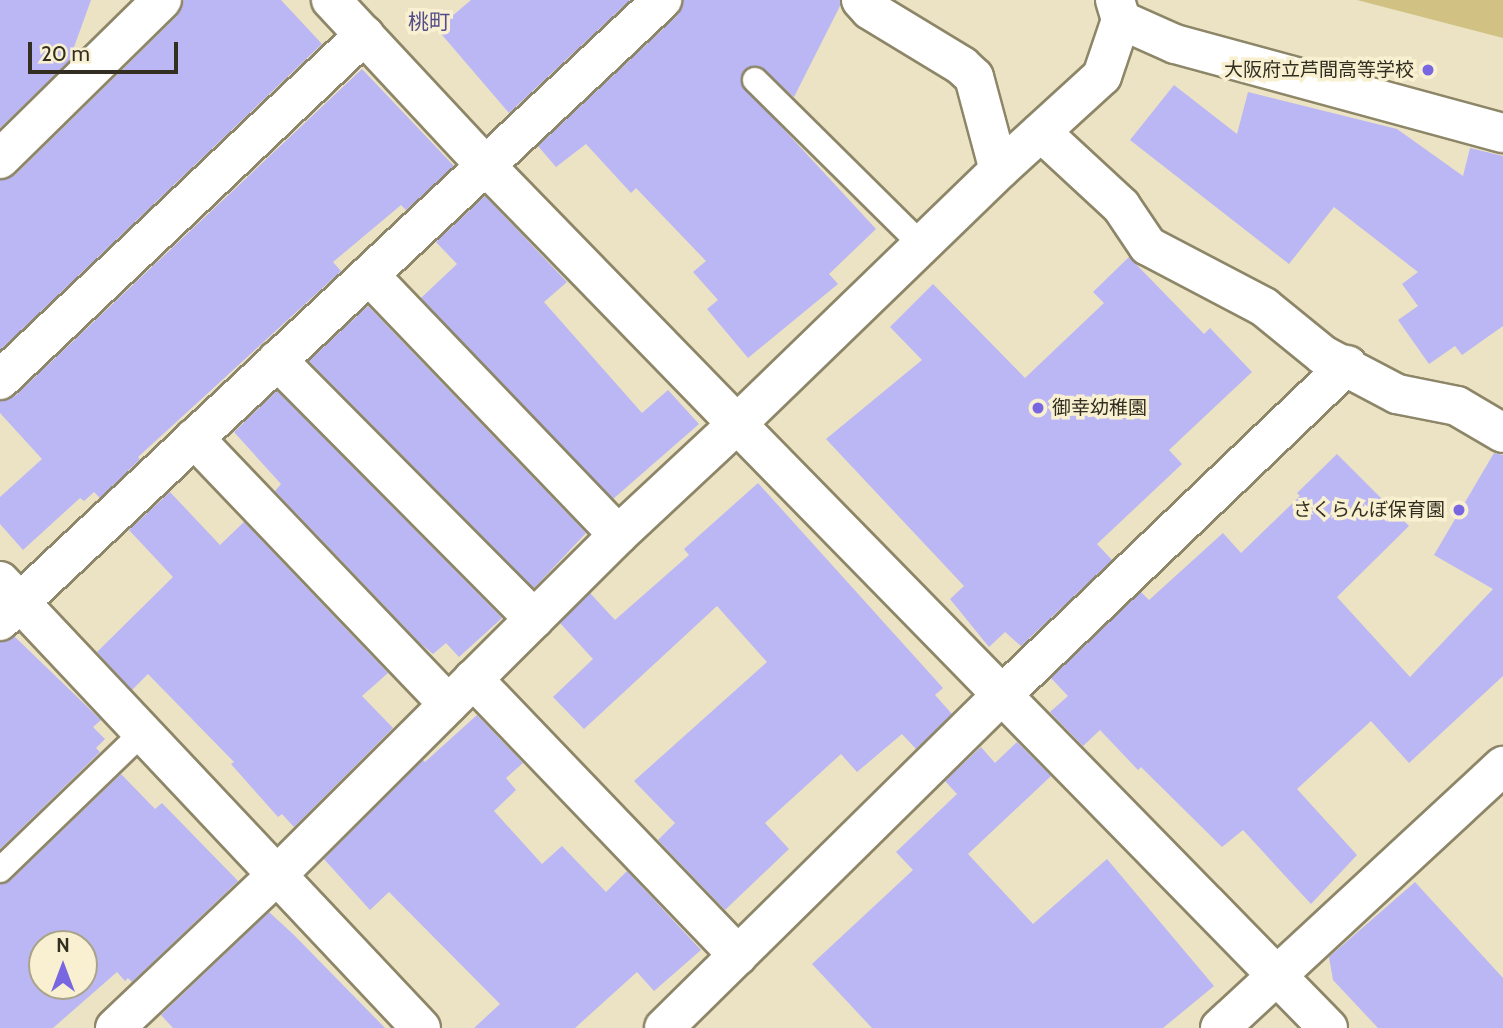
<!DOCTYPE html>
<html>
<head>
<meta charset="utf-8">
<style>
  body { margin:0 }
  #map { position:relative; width:1503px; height:1028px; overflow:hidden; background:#ebe3c3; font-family:Cabin,"Noto Sans JP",sans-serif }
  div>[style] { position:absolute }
  .green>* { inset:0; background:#d1c284 }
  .building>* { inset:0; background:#bab7f4 }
  .roads { filter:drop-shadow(2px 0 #8d8668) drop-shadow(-2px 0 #8d8668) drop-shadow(0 2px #8d8668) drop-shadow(0 -2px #8d8668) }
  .lane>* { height:24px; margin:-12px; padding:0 12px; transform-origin:12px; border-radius:12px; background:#fff }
  .street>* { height:38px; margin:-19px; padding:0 19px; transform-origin:19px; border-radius:19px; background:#fff }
  .dots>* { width:19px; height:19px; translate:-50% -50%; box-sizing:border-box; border:4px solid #f8f0d0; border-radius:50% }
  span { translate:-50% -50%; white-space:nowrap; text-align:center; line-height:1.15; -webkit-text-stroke:7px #f8f0d0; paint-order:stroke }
  .poi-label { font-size:19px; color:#322f22 }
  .right { translate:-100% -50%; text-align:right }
  .left { translate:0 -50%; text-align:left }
  .neighbourhood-label { font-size:21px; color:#534d8c }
  .north { position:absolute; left:28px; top:930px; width:70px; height:70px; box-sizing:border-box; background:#f8f0d0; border:2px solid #a9a38a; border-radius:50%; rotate:0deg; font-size:19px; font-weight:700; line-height:28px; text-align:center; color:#322f22 }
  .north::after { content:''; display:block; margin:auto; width:24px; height:32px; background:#7967e2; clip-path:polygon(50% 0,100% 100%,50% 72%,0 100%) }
  .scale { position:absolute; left:28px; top:42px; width:150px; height:32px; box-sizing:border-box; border:4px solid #322f22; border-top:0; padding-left:9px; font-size:21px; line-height:24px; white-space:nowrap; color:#322f22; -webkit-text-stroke:5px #f8f0d0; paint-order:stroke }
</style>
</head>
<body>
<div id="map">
  <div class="green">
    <i style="clip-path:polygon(1357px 0,1503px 0,1503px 38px)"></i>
  </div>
  <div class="building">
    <i style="clip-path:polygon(0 0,91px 0,69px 61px,0 128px)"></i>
    <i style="clip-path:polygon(184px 0,281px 0,322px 44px,0 350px,0 180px,15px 175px,177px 16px)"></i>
    <i style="clip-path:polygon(471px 0,630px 0,509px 113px,437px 29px)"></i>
    <i style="clip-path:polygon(683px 0,840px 0,840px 6px,794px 97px,758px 66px,745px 69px,741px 83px,876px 229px,829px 274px,838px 284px,748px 358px,707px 309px,718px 300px,693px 272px,706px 261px,636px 188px,631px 193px,586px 144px,556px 167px,538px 146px,677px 16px)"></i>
    <i style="clip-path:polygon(362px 69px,454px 166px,406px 210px,401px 205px,333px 262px,341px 271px,138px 457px,140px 459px,100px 498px,94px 492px,84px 501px,80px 498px,23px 550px,0 524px,0 497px,42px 459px,0 413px,0 401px,15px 396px)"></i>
    <i style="clip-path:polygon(1174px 85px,1237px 134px,1248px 92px,1397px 129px,1463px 176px,1470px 148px,1503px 156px,1503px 326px,1462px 355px,1455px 346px,1429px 364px,1398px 320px,1418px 306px,1402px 284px,1418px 272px,1334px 207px,1289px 264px,1130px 140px)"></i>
    <i style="clip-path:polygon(485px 196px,567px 282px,544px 302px,642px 413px,668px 390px,699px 424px,613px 499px,421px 298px,457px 264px,436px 242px)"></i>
    <i style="clip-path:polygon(1129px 257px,1204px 334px,1210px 328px,1252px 372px,1169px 450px,1182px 464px,1097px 544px,1112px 560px,1021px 646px,1005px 632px,989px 647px,950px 599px,964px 586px,826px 439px,922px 360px,890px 327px,933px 284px,1025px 378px,1104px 303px,1093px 292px)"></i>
    <i style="clip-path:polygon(368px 306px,586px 533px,534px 588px,309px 361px)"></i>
    <i style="clip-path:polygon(277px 391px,502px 618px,459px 657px,446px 643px,433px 654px,421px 644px,275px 491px,281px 484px,234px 432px)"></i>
    <i style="clip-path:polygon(1494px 453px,1503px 455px,1503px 676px,1409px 763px,1371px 721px,1297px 789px,1357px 855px,1311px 904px,1243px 830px,1222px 847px,1141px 767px,1138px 770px,1100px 730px,1083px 746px,1050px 712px,1068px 696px,1051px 678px,1141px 592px,1149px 600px,1223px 533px,1241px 553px,1300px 496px,1297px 493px,1337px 454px,1409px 526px,1337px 597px,1410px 677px,1493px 589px,1434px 555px)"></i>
    <i style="clip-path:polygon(758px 483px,943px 688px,935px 695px,952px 714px,916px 749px,902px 734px,857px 772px,841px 754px,765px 823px,789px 849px,725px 910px,658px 840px,675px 823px,634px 781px,767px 662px,717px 606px,584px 729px,553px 697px,593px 659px,560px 623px,590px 593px,615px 620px,689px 555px,684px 549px)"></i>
    <i style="clip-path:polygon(170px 492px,220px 545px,244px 522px,388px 673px,362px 696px,393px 728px,294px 827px,282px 814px,278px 817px,231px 764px,234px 762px,148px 674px,132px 690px,97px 652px,173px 577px,129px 530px)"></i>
    <i style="clip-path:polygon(15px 637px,101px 720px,93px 727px,105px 739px,96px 748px,100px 752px,0 849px,0 642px)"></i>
    <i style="clip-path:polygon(477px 715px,523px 763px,506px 778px,516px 790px,494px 811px,542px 864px,562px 846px,606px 892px,627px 871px,701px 950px,654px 991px,637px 972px,575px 1028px,474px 1028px,500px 1004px,389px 892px,370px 910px,324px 859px,423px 760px,425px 762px)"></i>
    <i style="clip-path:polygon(1017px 742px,1051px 776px,968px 854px,1033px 924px,1107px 859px,1214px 986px,1163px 1028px,872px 1028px,812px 964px,913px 870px,896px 852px,957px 794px,945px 781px,981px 747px,995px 763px)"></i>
    <i style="clip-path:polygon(evenodd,121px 774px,155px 809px,162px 803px,238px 881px,132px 982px,128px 978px,125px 981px,117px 972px,53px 1028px,0 1028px,0 884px,10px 881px,121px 774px,42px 944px,84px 944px,84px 986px,42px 986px,42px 944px)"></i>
    <i style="clip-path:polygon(1415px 882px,1503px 978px,1503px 1028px,1378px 1028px,1333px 980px,1329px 957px)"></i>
    <i style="clip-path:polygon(269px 912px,294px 935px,385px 1028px,173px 1028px,161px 1015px)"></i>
  </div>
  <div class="roads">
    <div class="lane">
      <i style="left:755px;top:80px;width:235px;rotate:44.7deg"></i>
      <i style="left:0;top:870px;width:197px;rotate:-44deg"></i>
    </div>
    <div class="street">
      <i style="left:861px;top:0;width:13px;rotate:48deg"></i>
      <i style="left:870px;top:10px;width:108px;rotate:31.3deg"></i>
      <i style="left:962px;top:66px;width:16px;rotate:43deg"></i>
      <i style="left:974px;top:77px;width:96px;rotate:75deg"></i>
      <i style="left:1115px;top:0;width:21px;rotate:73deg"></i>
      <i style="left:1121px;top:20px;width:59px;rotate:108.7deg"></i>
      <i style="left:1102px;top:76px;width:139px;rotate:137.6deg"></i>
      <i style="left:999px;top:170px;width:365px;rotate:135.9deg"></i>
      <i style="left:737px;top:424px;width:845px;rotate:45.62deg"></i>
      <i style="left:1121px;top:20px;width:59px;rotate:24deg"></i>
      <i style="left:1175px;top:44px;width:340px;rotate:15.2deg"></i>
      <i style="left:1041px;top:132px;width:109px;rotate:42.8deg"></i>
      <i style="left:1121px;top:206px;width:48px;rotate:56deg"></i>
      <i style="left:1148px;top:246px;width:131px;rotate:27.7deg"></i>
      <i style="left:1264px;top:307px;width:76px;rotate:39.1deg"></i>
      <i style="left:1323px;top:355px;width:84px;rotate:27.8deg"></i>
      <i style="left:1397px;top:394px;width:61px;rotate:11.3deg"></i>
      <i style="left:1457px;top:406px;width:53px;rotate:30.4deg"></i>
      <i style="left:0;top:159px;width:227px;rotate:-44.5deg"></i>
      <i style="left:369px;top:275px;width:360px;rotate:46.2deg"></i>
      <i style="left:277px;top:360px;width:365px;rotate:45.2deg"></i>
      <i style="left:0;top:380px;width:502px;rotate:-43.46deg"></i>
      <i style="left:194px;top:438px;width:368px;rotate:46.3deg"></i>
      <i style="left:0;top:581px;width:614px;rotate:46.72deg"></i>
      <i style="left:0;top:621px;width:908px;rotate:-43.17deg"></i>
      <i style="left:473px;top:679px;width:383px;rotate:46.2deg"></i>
      <i style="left:115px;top:1028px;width:221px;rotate:-43.4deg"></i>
      <i style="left:276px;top:876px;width:483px;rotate:-44.9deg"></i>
      <i style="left:618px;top:535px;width:163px;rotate:-43deg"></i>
      <i style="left:737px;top:424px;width:361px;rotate:-134.2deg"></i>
      <i style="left:485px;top:165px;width:226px;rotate:-133deg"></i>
      <i style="left:664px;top:1028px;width:473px;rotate:-44.6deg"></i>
      <i style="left:1001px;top:696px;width:479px;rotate:-43.7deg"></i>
      <i style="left:1220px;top:1028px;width:386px;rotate:-42.8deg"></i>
    </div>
  </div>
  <div class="dots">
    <i style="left:1428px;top:70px;background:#7967e2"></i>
    <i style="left:1038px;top:408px;background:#7967e2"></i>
    <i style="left:1459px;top:510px;background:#7967e2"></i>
  </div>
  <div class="poi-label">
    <span class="right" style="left:1414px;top:70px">大阪府立芦間高等学校</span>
    <span class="left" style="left:1052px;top:408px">御幸幼稚園</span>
    <span class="right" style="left:1445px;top:510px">さくらんぼ保育園</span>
  </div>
  <div class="neighbourhood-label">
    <span style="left:429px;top:22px">桃町</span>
  </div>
  <div class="north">N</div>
  <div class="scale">20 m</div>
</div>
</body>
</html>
